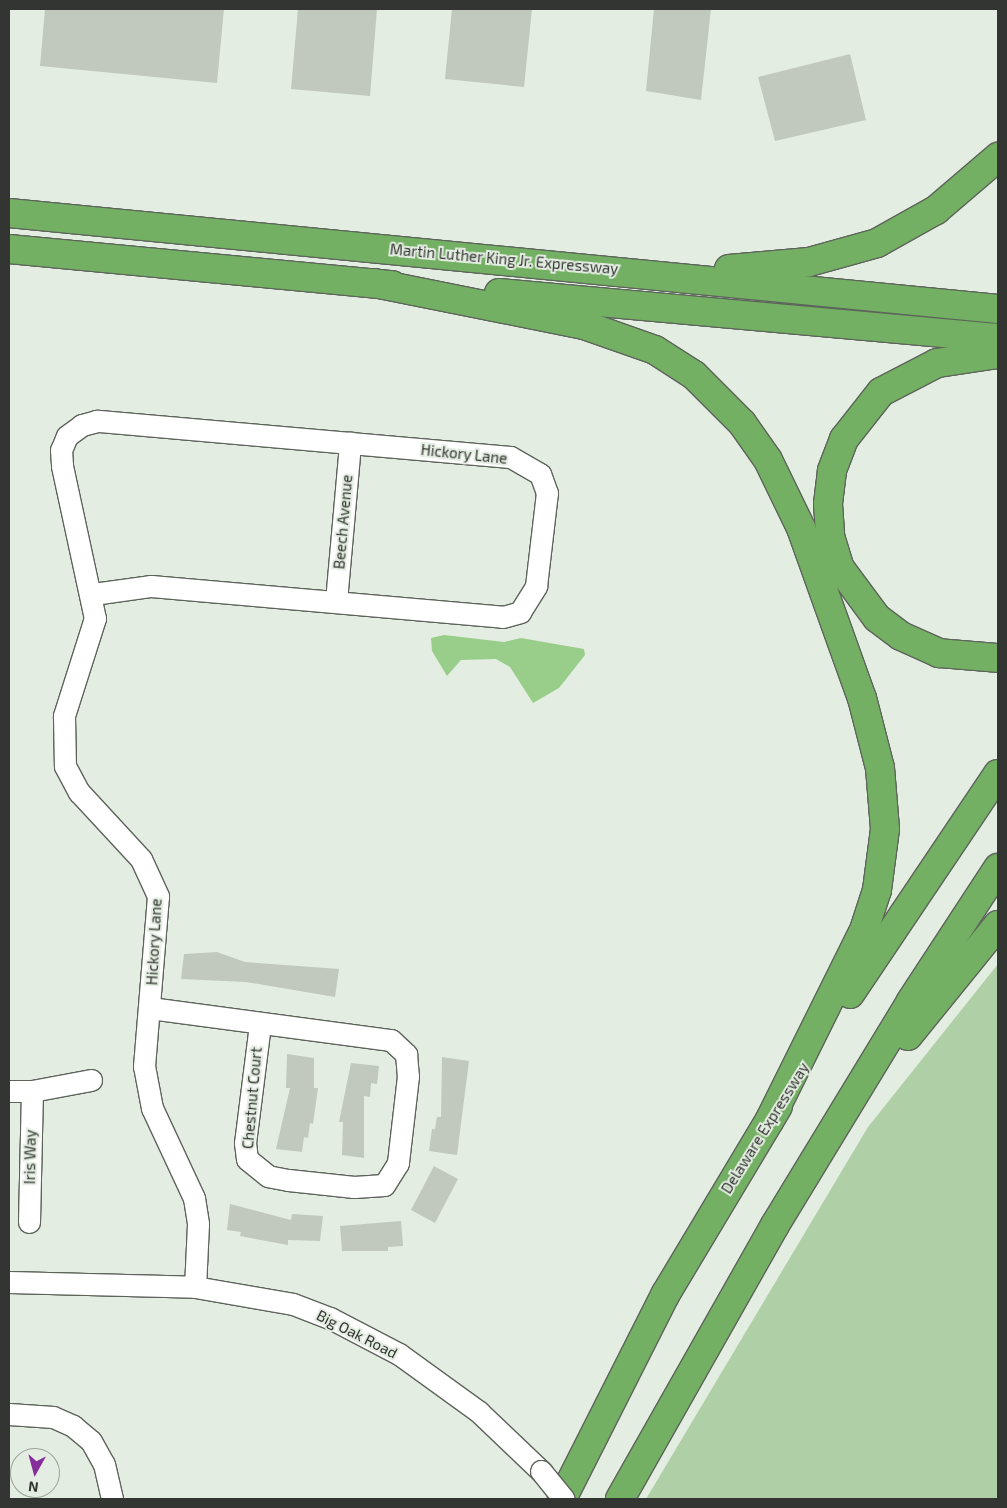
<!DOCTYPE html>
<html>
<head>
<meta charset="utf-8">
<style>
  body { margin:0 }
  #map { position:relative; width:1007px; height:1508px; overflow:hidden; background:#e4ede2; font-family:"Exo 2",sans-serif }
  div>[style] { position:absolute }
  .green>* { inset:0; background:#afcfa6 }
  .water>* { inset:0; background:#98ce89 }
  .building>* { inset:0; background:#c1c9bf }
  .roads { filter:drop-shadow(1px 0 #5d645b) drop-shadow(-1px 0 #5d645b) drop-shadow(0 1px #5d645b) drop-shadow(0 -1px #5d645b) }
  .minor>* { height:21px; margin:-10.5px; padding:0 10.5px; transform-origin:10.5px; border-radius:10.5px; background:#fff }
  .highway>* { height:28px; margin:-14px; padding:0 14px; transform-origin:14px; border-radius:14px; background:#74b063 }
  .bridges { filter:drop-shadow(1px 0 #5d645b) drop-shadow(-1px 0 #5d645b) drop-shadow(0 1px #5d645b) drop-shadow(0 -1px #5d645b) }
  .minor-bridge>* { height:21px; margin:-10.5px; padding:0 10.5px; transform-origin:10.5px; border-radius:10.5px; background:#fff }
  span { translate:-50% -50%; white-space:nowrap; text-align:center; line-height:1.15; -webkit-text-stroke:4px #e4ede2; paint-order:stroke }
  .street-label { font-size:15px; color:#323531 }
  .frame { position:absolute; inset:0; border:10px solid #323531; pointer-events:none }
  .north { position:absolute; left:10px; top:1448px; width:50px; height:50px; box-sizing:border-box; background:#e4ede2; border:1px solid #9da39b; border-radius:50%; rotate:187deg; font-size:14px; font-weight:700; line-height:20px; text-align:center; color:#323531 }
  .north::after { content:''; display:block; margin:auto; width:18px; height:22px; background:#852d9a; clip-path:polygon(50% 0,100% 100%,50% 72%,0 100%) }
</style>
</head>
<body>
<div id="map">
  <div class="green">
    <i style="clip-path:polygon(998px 964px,998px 1499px,646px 1499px,868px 1127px)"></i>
  </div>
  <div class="water">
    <i style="clip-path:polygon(444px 635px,504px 642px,521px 638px,584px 649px,585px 655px,559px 688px,533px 703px,510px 667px,496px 659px,461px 660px,447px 676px,432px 651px,431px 638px)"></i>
  </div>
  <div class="building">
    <i style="clip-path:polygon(45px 9px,224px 9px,217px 83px,40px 66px)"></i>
    <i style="clip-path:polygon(298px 9px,377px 9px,370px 96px,291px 89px)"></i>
    <i style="clip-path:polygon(452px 9px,532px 9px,524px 87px,445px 79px)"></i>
    <i style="clip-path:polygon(654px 9px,711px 9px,701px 100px,646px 91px)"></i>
    <i style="clip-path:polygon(850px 54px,866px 120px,775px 141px,758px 77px)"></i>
    <i style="clip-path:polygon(217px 952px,245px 962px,339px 969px,335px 997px,246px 982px,181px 979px,184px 954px)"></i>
    <i style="clip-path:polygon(287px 1054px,314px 1058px,314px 1088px,318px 1088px,313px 1124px,310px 1123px,308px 1138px,304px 1137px,302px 1152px,276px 1149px,290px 1088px,286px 1088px)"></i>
    <i style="clip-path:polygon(442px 1057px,469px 1061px,457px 1155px,429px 1151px,432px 1129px,435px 1129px,437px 1117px,441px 1117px)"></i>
    <i style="clip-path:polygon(351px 1063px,379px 1066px,377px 1084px,371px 1083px,370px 1097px,364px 1096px,364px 1158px,342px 1155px,343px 1122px,339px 1122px)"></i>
    <i style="clip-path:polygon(434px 1166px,458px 1179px,435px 1223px,411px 1210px)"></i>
    <i style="clip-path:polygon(230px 1204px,291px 1220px,292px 1214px,323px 1216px,320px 1241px,288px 1240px,288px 1245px,240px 1236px,241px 1232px,227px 1230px)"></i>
    <i style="clip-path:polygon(401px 1221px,403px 1246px,388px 1247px,388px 1251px,342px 1251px,340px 1226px)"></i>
  </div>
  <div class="roads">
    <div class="minor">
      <i style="left:93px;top:594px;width:59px;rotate:-7.9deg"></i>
      <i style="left:151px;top:586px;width:353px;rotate:5deg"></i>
      <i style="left:503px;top:617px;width:18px;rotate:-16deg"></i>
      <i style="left:520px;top:612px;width:31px;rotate:-58deg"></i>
      <i style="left:536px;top:586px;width:94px;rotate:-83.3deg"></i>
      <i style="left:547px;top:493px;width:20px;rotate:-110deg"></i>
      <i style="left:540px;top:474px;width:34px;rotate:-150deg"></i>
      <i style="left:510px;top:457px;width:415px;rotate:-175deg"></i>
      <i style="left:97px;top:421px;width:16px;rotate:165deg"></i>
      <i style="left:82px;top:425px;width:19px;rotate:144deg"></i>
      <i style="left:67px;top:436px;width:15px;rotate:113deg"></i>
      <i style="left:61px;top:450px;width:16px;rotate:86deg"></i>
      <i style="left:62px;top:466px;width:156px;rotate:77.8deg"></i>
      <i style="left:95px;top:618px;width:103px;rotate:107.6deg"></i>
      <i style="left:64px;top:716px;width:50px;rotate:88.9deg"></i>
      <i style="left:65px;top:766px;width:30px;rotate:62deg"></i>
      <i style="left:79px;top:792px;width:91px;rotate:47.2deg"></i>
      <i style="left:141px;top:859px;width:41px;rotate:65.3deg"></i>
      <i style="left:158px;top:896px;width:171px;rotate:94.7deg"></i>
      <i style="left:144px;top:1066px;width:43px;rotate:79.2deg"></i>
      <i style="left:152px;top:1108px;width:99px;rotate:65deg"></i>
      <i style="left:194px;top:1198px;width:26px;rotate:81deg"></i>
      <i style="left:198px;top:1224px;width:63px;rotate:92.7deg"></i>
      <i style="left:336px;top:601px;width:159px;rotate:-84.9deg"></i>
      <i style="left:150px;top:1008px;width:243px;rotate:7.6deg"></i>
      <i style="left:391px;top:1040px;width:21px;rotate:43deg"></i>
      <i style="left:406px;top:1054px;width:22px;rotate:85deg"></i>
      <i style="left:408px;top:1076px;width:88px;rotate:96.6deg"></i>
      <i style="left:398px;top:1163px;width:26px;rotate:122deg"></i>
      <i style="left:384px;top:1185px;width:30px;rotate:176deg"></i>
      <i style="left:354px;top:1187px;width:66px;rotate:-173.9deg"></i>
      <i style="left:288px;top:1180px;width:20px;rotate:-169deg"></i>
      <i style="left:268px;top:1176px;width:27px;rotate:-141deg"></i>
      <i style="left:247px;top:1159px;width:16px;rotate:-97deg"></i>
      <i style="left:245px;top:1143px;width:120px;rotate:-82.8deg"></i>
      <i style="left:9px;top:1091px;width:23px"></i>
      <i style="left:32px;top:1091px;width:60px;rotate:-10.6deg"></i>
      <i style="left:29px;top:1222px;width:131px;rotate:-88.7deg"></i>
      <i style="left:9px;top:1282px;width:186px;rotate:1.5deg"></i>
      <i style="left:195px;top:1287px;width:99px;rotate:9.8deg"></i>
      <i style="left:293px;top:1304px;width:40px;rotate:21deg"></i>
      <i style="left:330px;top:1318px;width:78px;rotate:27.6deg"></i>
      <i style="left:399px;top:1354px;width:99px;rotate:35.9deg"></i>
      <i style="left:479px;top:1412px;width:86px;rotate:43.6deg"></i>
      <i style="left:9px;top:1414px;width:44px;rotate:3.9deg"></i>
      <i style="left:53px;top:1417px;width:22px;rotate:24deg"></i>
      <i style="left:73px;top:1426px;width:23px;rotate:40deg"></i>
      <i style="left:91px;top:1441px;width:26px;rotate:61deg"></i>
      <i style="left:104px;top:1464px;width:36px;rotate:77deg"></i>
    </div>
    <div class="highway">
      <i style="left:9px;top:213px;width:994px;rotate:5.54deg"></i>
      <i style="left:9px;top:249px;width:385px;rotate:5.4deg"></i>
      <i style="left:729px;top:269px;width:80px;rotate:-5deg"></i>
      <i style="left:809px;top:262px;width:71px;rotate:-15.6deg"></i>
      <i style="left:877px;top:243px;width:68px;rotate:-29.2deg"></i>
      <i style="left:936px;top:210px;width:82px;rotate:-40.5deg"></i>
      <i style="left:374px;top:283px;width:214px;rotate:11.3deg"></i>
      <i style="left:584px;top:325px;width:75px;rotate:19.4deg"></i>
      <i style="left:655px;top:350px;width:46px;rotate:32.7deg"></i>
      <i style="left:694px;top:375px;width:68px;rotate:45deg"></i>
      <i style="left:742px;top:423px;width:45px;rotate:54.9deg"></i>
      <i style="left:768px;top:460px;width:76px;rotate:64.1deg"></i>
      <i style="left:801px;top:528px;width:181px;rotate:70.3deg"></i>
      <i style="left:862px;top:698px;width:72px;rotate:75.6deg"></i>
      <i style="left:880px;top:768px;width:61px;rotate:85.3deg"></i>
      <i style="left:885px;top:829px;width:62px;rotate:97.5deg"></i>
      <i style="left:877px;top:890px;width:40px;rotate:108deg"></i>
      <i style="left:865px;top:928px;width:216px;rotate:116.4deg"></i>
      <i style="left:499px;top:293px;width:501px;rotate:5.15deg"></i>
      <i style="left:998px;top:354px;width:62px;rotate:171.6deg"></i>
      <i style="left:937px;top:363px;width:63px;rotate:152.6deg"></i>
      <i style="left:881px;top:392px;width:60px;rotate:128.2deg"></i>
      <i style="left:844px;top:439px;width:34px;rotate:111deg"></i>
      <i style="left:832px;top:471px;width:33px;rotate:97deg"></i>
      <i style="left:828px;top:504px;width:32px;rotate:86deg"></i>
      <i style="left:830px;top:536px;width:34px;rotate:73deg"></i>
      <i style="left:840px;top:568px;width:62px;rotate:53.5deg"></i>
      <i style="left:877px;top:618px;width:30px;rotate:37deg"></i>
      <i style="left:901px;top:636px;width:42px;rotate:24.1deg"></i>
      <i style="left:939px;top:653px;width:59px;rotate:4.8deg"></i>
      <i style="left:850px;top:994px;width:265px;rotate:-56.1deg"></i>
      <i style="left:908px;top:1036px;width:143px;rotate:-51deg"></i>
      <i style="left:562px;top:1499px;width:229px;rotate:-63.2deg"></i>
      <i style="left:665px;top:1295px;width:220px;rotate:-59.1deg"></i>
      <i style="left:620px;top:1499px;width:315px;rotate:-60.5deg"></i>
      <i style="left:775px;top:1225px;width:262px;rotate:-58.7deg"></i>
      <i style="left:911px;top:1001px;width:159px;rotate:-56.8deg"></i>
    </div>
  </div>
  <div class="bridges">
    <div class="minor-bridge">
      <i style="left:541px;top:1471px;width:36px;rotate:51deg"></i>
    </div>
  </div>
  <div class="street-label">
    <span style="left:504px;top:259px;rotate:5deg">Martin Luther King Jr. Expressway</span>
    <span style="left:464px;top:454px;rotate:6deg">Hickory Lane</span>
    <span style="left:343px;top:522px;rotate:-85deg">Beech Avenue</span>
    <span style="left:154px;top:942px;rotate:-87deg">Hickory Lane</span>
    <span style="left:252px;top:1098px;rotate:-85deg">Chestnut Court</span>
    <span style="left:765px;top:1128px;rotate:-58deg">Delaware Expressway</span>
    <span style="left:30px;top:1157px;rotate:-89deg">Iris Way</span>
    <span style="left:357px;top:1334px;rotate:27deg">Big Oak Road</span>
  </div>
  <div class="frame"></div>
  <div class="north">N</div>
</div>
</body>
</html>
